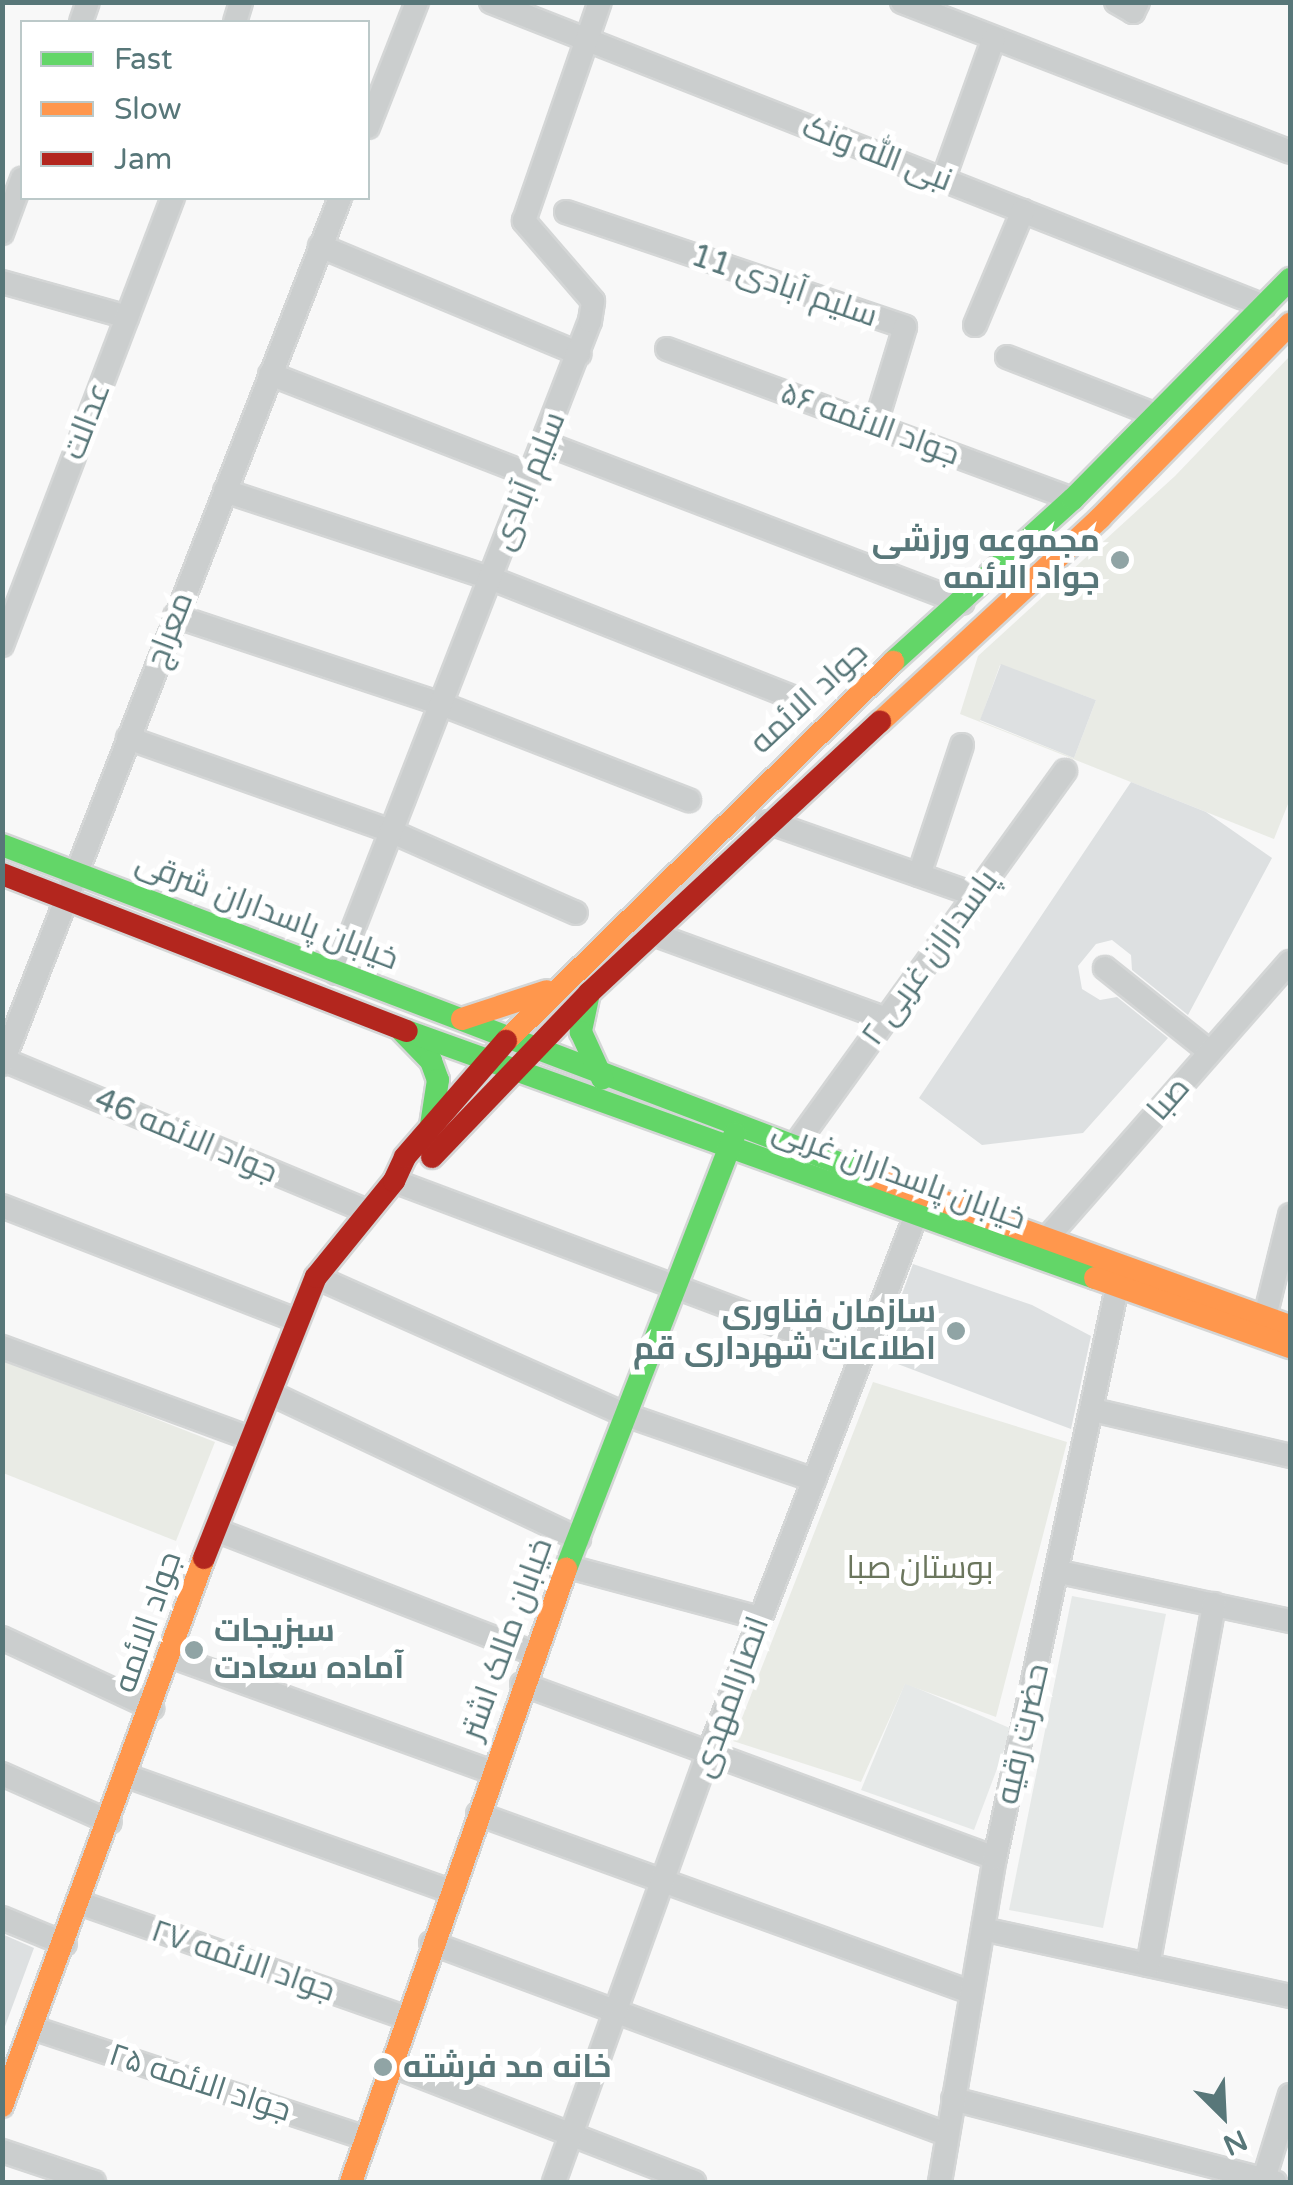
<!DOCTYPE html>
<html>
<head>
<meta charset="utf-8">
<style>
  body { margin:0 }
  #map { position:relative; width:1293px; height:2185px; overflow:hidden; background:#f8f8f8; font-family:"Varela Round",Cairo,sans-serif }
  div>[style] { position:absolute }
  .built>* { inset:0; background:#e6e9e8 }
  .green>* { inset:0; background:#e9ebe5 }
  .building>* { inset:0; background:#dde0e1 }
  .roads { filter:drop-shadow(2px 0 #d4d6d6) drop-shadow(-2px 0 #d4d6d6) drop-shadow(0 2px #d4d6d6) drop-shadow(0 -2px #d4d6d6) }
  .street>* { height:22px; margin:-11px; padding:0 11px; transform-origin:11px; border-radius:11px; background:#cbcece }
  .fast>* { height:22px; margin:-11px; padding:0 11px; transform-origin:11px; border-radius:11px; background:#63d668 }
  .slow>* { height:22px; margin:-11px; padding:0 11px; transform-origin:11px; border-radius:11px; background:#ff974d }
  .jam>* { height:22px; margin:-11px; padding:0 11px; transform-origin:11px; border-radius:11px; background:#b3261e }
  .dots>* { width:28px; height:28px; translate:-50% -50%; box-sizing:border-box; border:5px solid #fff; border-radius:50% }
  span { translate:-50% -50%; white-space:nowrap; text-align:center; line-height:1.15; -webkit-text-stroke:10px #fff; paint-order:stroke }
  .street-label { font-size:32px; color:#587779 }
  .poi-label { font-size:32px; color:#587779; font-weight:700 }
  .right { translate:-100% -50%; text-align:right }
  .left { translate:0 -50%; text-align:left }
  .park-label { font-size:32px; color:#6b765d }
  .frame { position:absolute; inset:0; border:5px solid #587779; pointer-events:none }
  .legend { position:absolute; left:20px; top:20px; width:350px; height:180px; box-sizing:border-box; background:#fff; border:2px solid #bcc9c9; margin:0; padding:12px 18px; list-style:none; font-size:30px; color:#587779 }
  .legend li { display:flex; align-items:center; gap:20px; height:50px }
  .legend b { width:50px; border:2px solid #bcc9c9 }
  .north { position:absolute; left:1173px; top:2065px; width:100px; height:100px; -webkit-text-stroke:8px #fff; paint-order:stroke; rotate:156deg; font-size:28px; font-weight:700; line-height:40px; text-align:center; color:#587779 }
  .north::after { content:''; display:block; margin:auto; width:35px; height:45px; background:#587779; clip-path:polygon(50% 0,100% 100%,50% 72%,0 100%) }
</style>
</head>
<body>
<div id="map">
  <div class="built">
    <i style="clip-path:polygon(1072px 1596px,1166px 1614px,1103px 1928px,1009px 1910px)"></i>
    <i style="clip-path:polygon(905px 1683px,1012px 1729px,974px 1830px,861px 1790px)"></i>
  </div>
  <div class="green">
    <i style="clip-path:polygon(evenodd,1290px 356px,1290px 799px,1274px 839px,960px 714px,978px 656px,1175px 476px,1290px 356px,1000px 665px,1096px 700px,1074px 758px,980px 721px,1000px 665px)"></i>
    <i style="clip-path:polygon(2px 1359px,215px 1442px,176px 1541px,3px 1473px)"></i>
    <i style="clip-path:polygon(873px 1382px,1067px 1442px,996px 1717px,905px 1684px,861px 1782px,733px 1741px)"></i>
  </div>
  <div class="building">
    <i style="clip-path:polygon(1001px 664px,1096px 700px,1074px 758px,980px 720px)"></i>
    <i style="clip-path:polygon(1131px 782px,1206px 812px,1272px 858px,1188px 1015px,1132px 970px,1131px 955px,1112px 940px,1096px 944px,1078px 966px,1082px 989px,1100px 1000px,1117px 997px,1168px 1038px,1083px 1133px,982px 1145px,919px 1098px)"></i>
    <i style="clip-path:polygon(913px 1264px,1032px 1305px,1091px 1336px,1071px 1429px,879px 1357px)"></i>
    <i style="clip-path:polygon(2px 1934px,34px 1948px,4px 2029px,2px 2028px)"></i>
  </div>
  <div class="roads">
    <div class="street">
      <i style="left:491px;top:2px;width:831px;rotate:21.47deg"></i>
      <i style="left:902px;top:2px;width:416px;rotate:21.1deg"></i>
      <i style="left:1116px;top:2px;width:20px;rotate:30deg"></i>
      <i style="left:1133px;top:12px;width:11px;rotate:-63deg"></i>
      <i style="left:81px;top:22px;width:21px;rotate:-71deg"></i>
      <i style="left:235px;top:22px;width:21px;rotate:-73deg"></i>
      <i style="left:368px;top:127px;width:134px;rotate:-68.6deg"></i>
      <i style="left:943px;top:180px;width:149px;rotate:-70.3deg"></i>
      <i style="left:566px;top:212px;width:358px;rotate:18.7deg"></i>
      <i style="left:905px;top:327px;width:103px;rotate:106.9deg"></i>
      <i style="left:2px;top:233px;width:58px;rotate:-69.7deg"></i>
      <i style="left:320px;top:246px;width:281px;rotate:22.6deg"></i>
      <i style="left:2px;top:282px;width:130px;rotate:15.6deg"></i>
      <i style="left:975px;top:325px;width:124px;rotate:-67.2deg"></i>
      <i style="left:667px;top:349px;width:433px;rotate:20.3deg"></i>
      <i style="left:1007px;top:357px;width:160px;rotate:21.3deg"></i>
      <i style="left:270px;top:374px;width:280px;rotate:21.2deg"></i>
      <i style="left:544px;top:443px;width:448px;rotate:20.9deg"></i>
      <i style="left:225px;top:491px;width:279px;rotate:18.2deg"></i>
      <i style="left:490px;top:578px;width:330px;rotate:21.5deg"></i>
      <i style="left:175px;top:616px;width:280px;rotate:18.3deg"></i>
      <i style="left:441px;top:704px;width:266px;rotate:21.2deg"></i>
      <i style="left:2px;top:645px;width:479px;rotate:-69.1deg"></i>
      <i style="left:128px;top:738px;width:278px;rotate:19.5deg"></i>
      <i style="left:390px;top:831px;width:203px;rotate:23.8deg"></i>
      <i style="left:768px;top:822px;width:219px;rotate:19.4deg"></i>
      <i style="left:919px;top:875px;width:137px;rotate:-71.7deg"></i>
      <i style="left:653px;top:934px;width:248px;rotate:20deg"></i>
      <i style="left:1105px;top:968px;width:134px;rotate:38.7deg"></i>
      <i style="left:336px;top:973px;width:700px;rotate:-68.72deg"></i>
      <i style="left:590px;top:321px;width:20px;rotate:-81deg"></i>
      <i style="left:593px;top:301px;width:106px;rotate:-130.8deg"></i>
      <i style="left:524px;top:221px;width:232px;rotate:-70.9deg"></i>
      <i style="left:4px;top:1060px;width:393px;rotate:22.6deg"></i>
      <i style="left:2px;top:1064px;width:930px;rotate:-68.68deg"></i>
      <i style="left:796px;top:1144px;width:460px;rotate:-54.2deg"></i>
      <i style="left:394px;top:1181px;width:500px;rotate:20.6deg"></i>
      <i style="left:2px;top:1206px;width:315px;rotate:21.2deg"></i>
      <i style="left:1048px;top:1237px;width:366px;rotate:-48.7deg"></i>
      <i style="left:316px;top:1277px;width:339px;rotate:24deg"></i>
      <i style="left:626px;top:1415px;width:199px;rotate:19.1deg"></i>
      <i style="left:1265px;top:1317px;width:105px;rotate:-76.2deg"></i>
      <i style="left:2px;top:1347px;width:266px;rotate:20.2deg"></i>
      <i style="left:270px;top:1393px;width:342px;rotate:25.3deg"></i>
      <i style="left:1093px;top:1410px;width:202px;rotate:13.1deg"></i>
      <i style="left:216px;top:1530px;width:340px;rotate:21.2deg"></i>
      <i style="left:569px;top:1567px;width:198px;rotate:15deg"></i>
      <i style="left:1060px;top:1572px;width:235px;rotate:12deg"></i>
      <i style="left:2px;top:1638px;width:166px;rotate:25deg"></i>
      <i style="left:170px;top:1656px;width:342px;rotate:19.8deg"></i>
      <i style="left:522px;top:1684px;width:504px;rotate:20.2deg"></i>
      <i style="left:2px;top:1774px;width:118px;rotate:24deg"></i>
      <i style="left:127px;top:1776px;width:343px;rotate:19.6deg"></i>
      <i style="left:478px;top:1814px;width:523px;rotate:19.89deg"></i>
      <i style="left:80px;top:1903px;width:346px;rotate:19.4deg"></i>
      <i style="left:2px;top:1918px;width:68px;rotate:22.4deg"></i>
      <i style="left:983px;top:1929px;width:314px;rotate:12.3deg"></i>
      <i style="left:431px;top:1943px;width:549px;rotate:20.35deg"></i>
      <i style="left:1148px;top:1965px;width:367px;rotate:-79.6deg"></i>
      <i style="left:33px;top:2028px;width:351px;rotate:18.3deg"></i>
      <i style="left:391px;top:2065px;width:325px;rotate:21.1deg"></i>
      <i style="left:953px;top:2099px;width:333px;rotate:14.5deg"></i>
      <i style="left:2px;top:2151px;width:97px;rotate:18.6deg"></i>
      <i style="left:554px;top:2182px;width:454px;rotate:-70.2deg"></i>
      <i style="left:708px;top:1755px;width:579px;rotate:-68.93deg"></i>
      <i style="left:940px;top:2182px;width:329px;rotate:-80.4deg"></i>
      <i style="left:995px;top:1858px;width:583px;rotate:-77.92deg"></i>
      <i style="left:1263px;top:2182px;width:91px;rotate:-72.8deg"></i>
    </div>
    <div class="fast">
      <i style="left:893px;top:662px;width:243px;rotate:-42.2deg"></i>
      <i style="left:1073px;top:499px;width:309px;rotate:-45.4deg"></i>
      <i style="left:2px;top:845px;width:932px;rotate:20.81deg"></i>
      <i style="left:589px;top:993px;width:40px;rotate:102deg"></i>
      <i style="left:581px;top:1032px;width:51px;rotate:65.5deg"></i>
      <i style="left:402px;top:1031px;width:42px;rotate:46deg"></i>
      <i style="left:431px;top:1061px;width:20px;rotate:70deg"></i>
      <i style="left:438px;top:1080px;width:46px;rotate:98.8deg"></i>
      <i style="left:407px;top:1031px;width:731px;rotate:19.75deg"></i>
      <i style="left:566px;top:1569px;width:467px;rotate:-68.8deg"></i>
    </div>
    <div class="slow">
      <i style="left:880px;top:722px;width:300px;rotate:-42.8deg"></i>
      <i style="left:1100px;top:518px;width:272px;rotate:-45.6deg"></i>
      <i style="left:462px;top:1019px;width:89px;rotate:-18.2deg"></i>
      <i style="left:506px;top:1041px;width:542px;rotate:-44.4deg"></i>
      <i style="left:873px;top:1176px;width:443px;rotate:19.8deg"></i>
      <i style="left:1095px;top:1278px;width:207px;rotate:19.5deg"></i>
      <i style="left:2px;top:2106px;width:584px;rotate:-69.77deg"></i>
      <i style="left:351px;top:2182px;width:650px;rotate:-70.67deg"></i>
    </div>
    <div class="jam">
      <i style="left:2px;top:874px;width:434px;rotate:21.2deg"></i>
      <i style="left:432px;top:1157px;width:227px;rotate:-46.2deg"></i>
      <i style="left:589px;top:993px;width:398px;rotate:-43deg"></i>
      <i style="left:204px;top:1558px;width:302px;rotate:-68.3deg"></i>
      <i style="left:316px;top:1277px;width:124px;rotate:-50.9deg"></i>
      <i style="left:394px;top:1181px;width:26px;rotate:-65deg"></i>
      <i style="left:405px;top:1157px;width:154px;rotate:-49deg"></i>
    </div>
  </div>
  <div class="dots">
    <i style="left:1120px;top:560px;background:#90a4a5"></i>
    <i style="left:956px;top:1331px;background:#90a4a5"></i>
    <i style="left:194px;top:1650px;background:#90a4a5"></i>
    <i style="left:383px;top:2067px;background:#90a4a5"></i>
  </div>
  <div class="street-label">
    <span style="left:877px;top:154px;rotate:21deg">نبی الله ونک</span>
    <span style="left:784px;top:286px;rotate:19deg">سلیم آبادی 11</span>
    <span style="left:87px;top:421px;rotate:-69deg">عدالت</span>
    <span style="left:870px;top:424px;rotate:20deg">جواد الائمه ۵۶</span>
    <span style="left:529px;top:481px;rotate:-68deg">سلیم آبادی</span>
    <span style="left:170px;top:630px;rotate:-69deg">معراج</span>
    <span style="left:809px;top:698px;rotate:-43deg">جواد الائمه</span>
    <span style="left:267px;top:911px;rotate:21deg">خیابان پاسداران شرقی</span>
    <span style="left:930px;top:958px;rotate:-54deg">پاسداران غربی ۲</span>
    <span style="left:1169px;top:1099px;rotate:-49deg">صبا</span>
    <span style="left:186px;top:1136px;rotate:23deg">جواد الائمه 46</span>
    <span style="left:899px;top:1175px;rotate:20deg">خیابان پاسداران غربی</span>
    <span style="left:148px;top:1622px;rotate:-71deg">جواد الائمه</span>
    <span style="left:507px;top:1639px;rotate:-70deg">خیابان مالک اشتر</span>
    <span style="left:731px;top:1697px;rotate:-70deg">انصارالمهدی</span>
    <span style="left:1023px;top:1734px;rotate:-77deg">حضرت رقیه</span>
    <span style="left:243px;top:1961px;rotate:19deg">جواد الائمه ۲۷</span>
    <span style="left:200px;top:2083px;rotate:18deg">جواد الائمه ۲۵</span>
  </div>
  <div class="poi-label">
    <span class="right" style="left:1100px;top:560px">مجموعه ورزشی<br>جواد الائمه</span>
    <span class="right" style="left:936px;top:1331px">سازمان فناوری<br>اطلاعات شهرداری قم</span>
    <span class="left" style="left:214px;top:1650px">سبزیجات<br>آماده سعادت</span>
    <span class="left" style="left:403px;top:2067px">خانه مد فرشته</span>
  </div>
  <div class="park-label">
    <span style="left:920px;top:1568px">بوستان صبا</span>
  </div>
  <div class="frame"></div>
  <ul class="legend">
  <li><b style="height:12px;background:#63d668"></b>Fast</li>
  <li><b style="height:12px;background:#ff974d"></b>Slow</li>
  <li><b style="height:12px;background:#b3261e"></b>Jam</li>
  </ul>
  <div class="north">N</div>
</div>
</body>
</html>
